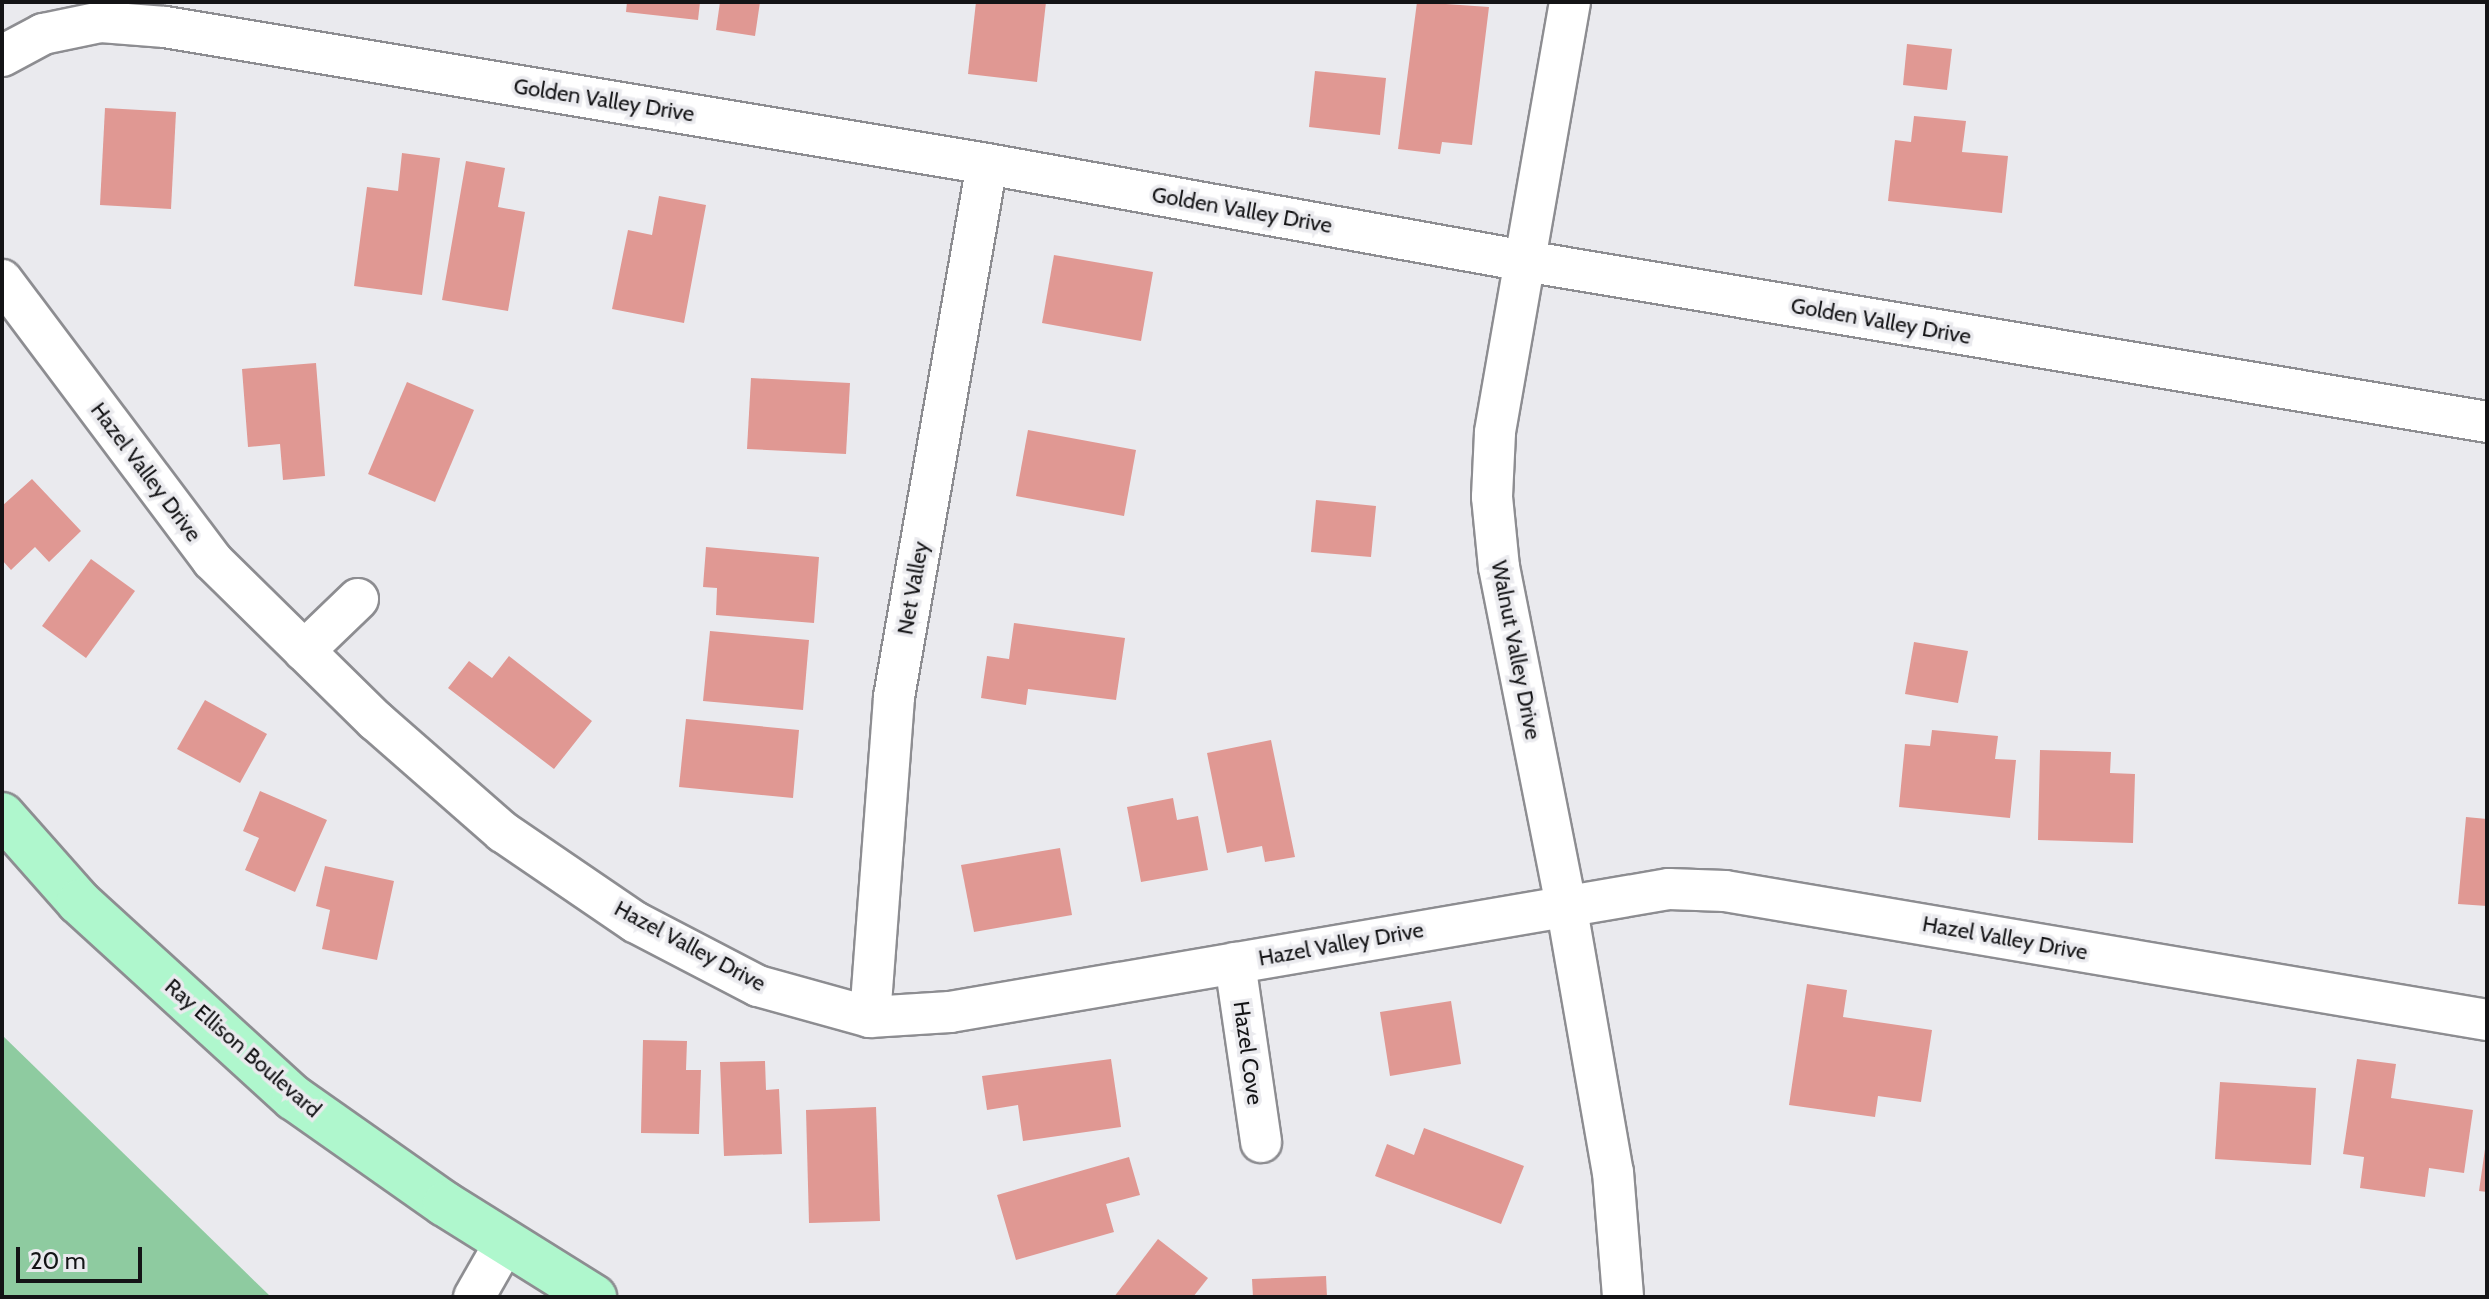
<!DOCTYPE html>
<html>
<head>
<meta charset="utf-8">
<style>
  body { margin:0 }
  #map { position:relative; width:2489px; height:1299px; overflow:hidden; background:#eaeaee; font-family:Cabin,sans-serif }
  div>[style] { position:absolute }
  .forest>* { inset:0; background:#8ecba0 }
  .building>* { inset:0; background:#e09893 }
  .roads { filter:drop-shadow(2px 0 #8d8d91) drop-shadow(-2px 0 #8d8d91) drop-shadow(0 2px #8d8d91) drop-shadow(0 -2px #8d8d91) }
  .minor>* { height:40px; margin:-20px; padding:0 20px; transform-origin:20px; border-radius:20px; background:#fff }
  .major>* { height:44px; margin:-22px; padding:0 22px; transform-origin:22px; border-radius:22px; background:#aff7cd }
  span { translate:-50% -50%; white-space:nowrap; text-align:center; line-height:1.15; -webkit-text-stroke:7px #eaeaee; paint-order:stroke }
  .street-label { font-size:22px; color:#141416 }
  .frame { position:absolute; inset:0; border:4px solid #141416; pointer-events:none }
  .scale { position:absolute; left:16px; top:1247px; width:126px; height:36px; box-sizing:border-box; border:4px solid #141416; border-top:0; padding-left:10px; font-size:24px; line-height:28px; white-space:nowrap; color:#141416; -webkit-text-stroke:6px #eaeaee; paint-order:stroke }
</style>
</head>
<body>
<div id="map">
  <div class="forest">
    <i style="clip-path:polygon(2px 1035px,271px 1297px,2px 1297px)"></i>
  </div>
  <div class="building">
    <i style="clip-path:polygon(627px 2px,700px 2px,698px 20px,626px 12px)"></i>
    <i style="clip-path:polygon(720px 2px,760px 2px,755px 36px,716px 30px)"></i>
    <i style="clip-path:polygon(976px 2px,1046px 2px,1037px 82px,968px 74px)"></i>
    <i style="clip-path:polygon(1417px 2px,1489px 7px,1472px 145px,1442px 142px,1440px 154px,1398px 149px)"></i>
    <i style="clip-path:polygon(1907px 44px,1952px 49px,1947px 90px,1903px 85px)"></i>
    <i style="clip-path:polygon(1315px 71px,1386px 78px,1380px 135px,1309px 127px)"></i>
    <i style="clip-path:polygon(105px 108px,176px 112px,171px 209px,100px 205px)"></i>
    <i style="clip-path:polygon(1914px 116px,1966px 121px,1962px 152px,2008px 156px,2002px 213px,1888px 201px,1895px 140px,1911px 142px)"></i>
    <i style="clip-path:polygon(402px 153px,440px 158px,422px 295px,354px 286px,367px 187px,398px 191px)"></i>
    <i style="clip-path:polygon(466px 161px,505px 168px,498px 207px,525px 212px,508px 311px,442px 300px)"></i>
    <i style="clip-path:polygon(659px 196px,706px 205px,684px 323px,612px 309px,628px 230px,652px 235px)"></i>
    <i style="clip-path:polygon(1054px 255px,1153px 272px,1141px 341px,1042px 323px)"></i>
    <i style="clip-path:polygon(316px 363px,325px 476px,283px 480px,280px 444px,248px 447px,242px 369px)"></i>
    <i style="clip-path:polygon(751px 378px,850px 383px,846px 454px,747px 449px)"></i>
    <i style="clip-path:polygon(407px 382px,474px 410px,435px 502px,368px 474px)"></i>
    <i style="clip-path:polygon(1028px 430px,1136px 450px,1124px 516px,1016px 496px)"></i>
    <i style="clip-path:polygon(32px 479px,81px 531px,49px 562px,35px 547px,11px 570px,2px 560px,2px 506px)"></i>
    <i style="clip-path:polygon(1316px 500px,1376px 506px,1371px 557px,1311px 552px)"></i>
    <i style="clip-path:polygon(706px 547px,819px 557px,814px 623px,716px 615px,717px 588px,703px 587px)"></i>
    <i style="clip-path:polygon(91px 559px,135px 591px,86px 658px,42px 626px)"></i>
    <i style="clip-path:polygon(1014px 623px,1125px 638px,1116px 700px,1028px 689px,1026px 705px,981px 698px,987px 656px,1009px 659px)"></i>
    <i style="clip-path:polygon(710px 631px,809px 640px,803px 710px,703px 701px)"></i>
    <i style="clip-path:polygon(1914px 642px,1968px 651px,1958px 703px,1905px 694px)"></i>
    <i style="clip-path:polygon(509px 656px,592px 721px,554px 769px,448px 688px,469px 661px,492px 678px)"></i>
    <i style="clip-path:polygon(205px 700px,267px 734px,240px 783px,177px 749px)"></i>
    <i style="clip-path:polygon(686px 719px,799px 730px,793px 798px,679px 787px)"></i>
    <i style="clip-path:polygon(1932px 730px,1998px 736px,1995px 759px,2016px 760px,2010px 818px,1899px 807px,1905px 744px,1930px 746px)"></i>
    <i style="clip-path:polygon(1271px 740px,1295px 857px,1265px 862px,1262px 846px,1227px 853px,1207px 753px)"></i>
    <i style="clip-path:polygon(2040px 750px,2111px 752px,2110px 773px,2135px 774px,2133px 843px,2038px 840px)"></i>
    <i style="clip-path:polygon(260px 791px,327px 820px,295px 892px,245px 870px,259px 838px,243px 831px)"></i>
    <i style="clip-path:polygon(1173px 798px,1177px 820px,1198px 816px,1208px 870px,1141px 882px,1127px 807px)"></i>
    <i style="clip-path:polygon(2466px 817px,2487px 819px,2487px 906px,2458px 904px)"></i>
    <i style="clip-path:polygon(1060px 848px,1072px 915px,974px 932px,961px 865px)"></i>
    <i style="clip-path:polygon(325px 866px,394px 881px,377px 960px,322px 949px,330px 910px,316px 906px)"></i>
    <i style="clip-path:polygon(1807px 984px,1847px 990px,1843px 1017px,1932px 1030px,1921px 1102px,1878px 1096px,1875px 1117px,1789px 1105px)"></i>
    <i style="clip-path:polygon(1451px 1001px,1461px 1064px,1390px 1076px,1380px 1012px)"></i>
    <i style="clip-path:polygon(643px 1040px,687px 1041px,686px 1070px,701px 1070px,699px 1134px,641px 1133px)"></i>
    <i style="clip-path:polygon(1111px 1059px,1121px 1127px,1023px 1141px,1018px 1105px,987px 1110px,982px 1076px)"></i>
    <i style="clip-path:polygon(2357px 1059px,2396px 1064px,2391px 1098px,2473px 1110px,2464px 1173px,2429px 1168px,2425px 1197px,2360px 1188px,2364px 1157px,2343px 1154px)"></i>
    <i style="clip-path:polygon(765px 1061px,766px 1090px,779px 1089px,782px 1154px,724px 1156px,720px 1062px)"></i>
    <i style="clip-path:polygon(2220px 1082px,2316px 1088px,2311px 1165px,2215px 1159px)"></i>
    <i style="clip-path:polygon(876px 1107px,880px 1221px,809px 1223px,806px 1110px)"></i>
    <i style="clip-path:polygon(1424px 1128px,1524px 1166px,1501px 1224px,1375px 1176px,1387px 1144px,1414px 1155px)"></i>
    <i style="clip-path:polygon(2485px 1149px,2487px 1149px,2487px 1192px,2479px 1191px)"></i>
    <i style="clip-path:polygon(1129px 1157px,1140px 1195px,1106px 1204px,1114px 1232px,1016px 1260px,997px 1195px)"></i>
    <i style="clip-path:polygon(1158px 1239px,1208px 1278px,1193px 1297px,1114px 1297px)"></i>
    <i style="clip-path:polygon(1326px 1276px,1327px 1297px,1253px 1297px,1252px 1279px)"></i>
  </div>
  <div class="roads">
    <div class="minor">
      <i style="left:1570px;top:2px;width:437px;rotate:99.9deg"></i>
      <i style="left:1495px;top:433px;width:64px;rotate:92.7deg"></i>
      <i style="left:1492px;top:497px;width:70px;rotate:84.3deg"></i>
      <i style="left:1499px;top:567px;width:344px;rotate:78.8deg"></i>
      <i style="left:1566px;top:904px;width:272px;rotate:80.1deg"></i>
      <i style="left:1613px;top:1172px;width:125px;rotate:85.4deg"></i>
      <i style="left:2px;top:56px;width:47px;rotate:-28.2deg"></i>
      <i style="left:43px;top:34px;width:59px;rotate:-11.7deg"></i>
      <i style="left:101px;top:22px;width:64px;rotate:4.5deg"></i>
      <i style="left:165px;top:27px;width:833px;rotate:9.46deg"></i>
      <i style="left:987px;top:164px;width:547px;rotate:10.22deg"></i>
      <i style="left:1525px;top:261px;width:975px;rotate:9.5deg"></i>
      <i style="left:2px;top:280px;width:350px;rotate:53.1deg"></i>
      <i style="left:212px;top:560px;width:230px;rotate:44.5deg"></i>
      <i style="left:376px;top:721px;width:169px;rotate:41.2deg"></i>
      <i style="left:503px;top:832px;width:160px;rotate:34.3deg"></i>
      <i style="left:635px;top:922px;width:139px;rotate:27.5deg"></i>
      <i style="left:758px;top:986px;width:116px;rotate:15.5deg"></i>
      <i style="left:870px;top:1017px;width:80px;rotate:-3.6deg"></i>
      <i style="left:950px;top:1012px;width:729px;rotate:-9.71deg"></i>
      <i style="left:1669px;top:889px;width:56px;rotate:2deg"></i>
      <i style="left:1725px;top:891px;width:773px;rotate:9.61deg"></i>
      <i style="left:304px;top:651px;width:75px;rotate:-43.9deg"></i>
      <i style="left:1235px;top:963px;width:181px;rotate:81.7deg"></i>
      <i style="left:870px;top:1017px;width:321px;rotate:-85.7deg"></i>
      <i style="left:894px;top:697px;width:541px;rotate:-80.1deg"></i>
      <i style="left:474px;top:1297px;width:64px;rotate:-60.3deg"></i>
    </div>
    <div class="major">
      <i style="left:2px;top:815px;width:116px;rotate:48.5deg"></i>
      <i style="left:79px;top:902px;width:291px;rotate:42.4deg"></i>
      <i style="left:294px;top:1098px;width:184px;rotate:35.1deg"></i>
      <i style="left:445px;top:1204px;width:176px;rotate:32deg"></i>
    </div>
  </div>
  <div class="street-label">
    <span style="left:604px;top:100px;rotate:9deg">Golden Valley Drive</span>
    <span style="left:1242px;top:210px;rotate:10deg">Golden Valley Drive</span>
    <span style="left:1881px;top:321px;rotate:10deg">Golden Valley Drive</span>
    <span style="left:146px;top:472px;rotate:53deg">Hazel Valley Drive</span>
    <span style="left:913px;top:588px;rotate:-80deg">Net Valley</span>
    <span style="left:1516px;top:650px;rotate:79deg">Walnut Valley Drive</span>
    <span style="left:2005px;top:938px;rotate:10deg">Hazel Valley Drive</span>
    <span style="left:1341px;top:944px;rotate:-10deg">Hazel Valley Drive</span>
    <span style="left:690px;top:946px;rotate:28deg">Hazel Valley Drive</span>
    <span style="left:243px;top:1048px;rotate:41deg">Ray Ellison Boulevard</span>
    <span style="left:1248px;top:1053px;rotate:82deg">Hazel Cove</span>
  </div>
  <div class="frame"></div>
  <div class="scale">20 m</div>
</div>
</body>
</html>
